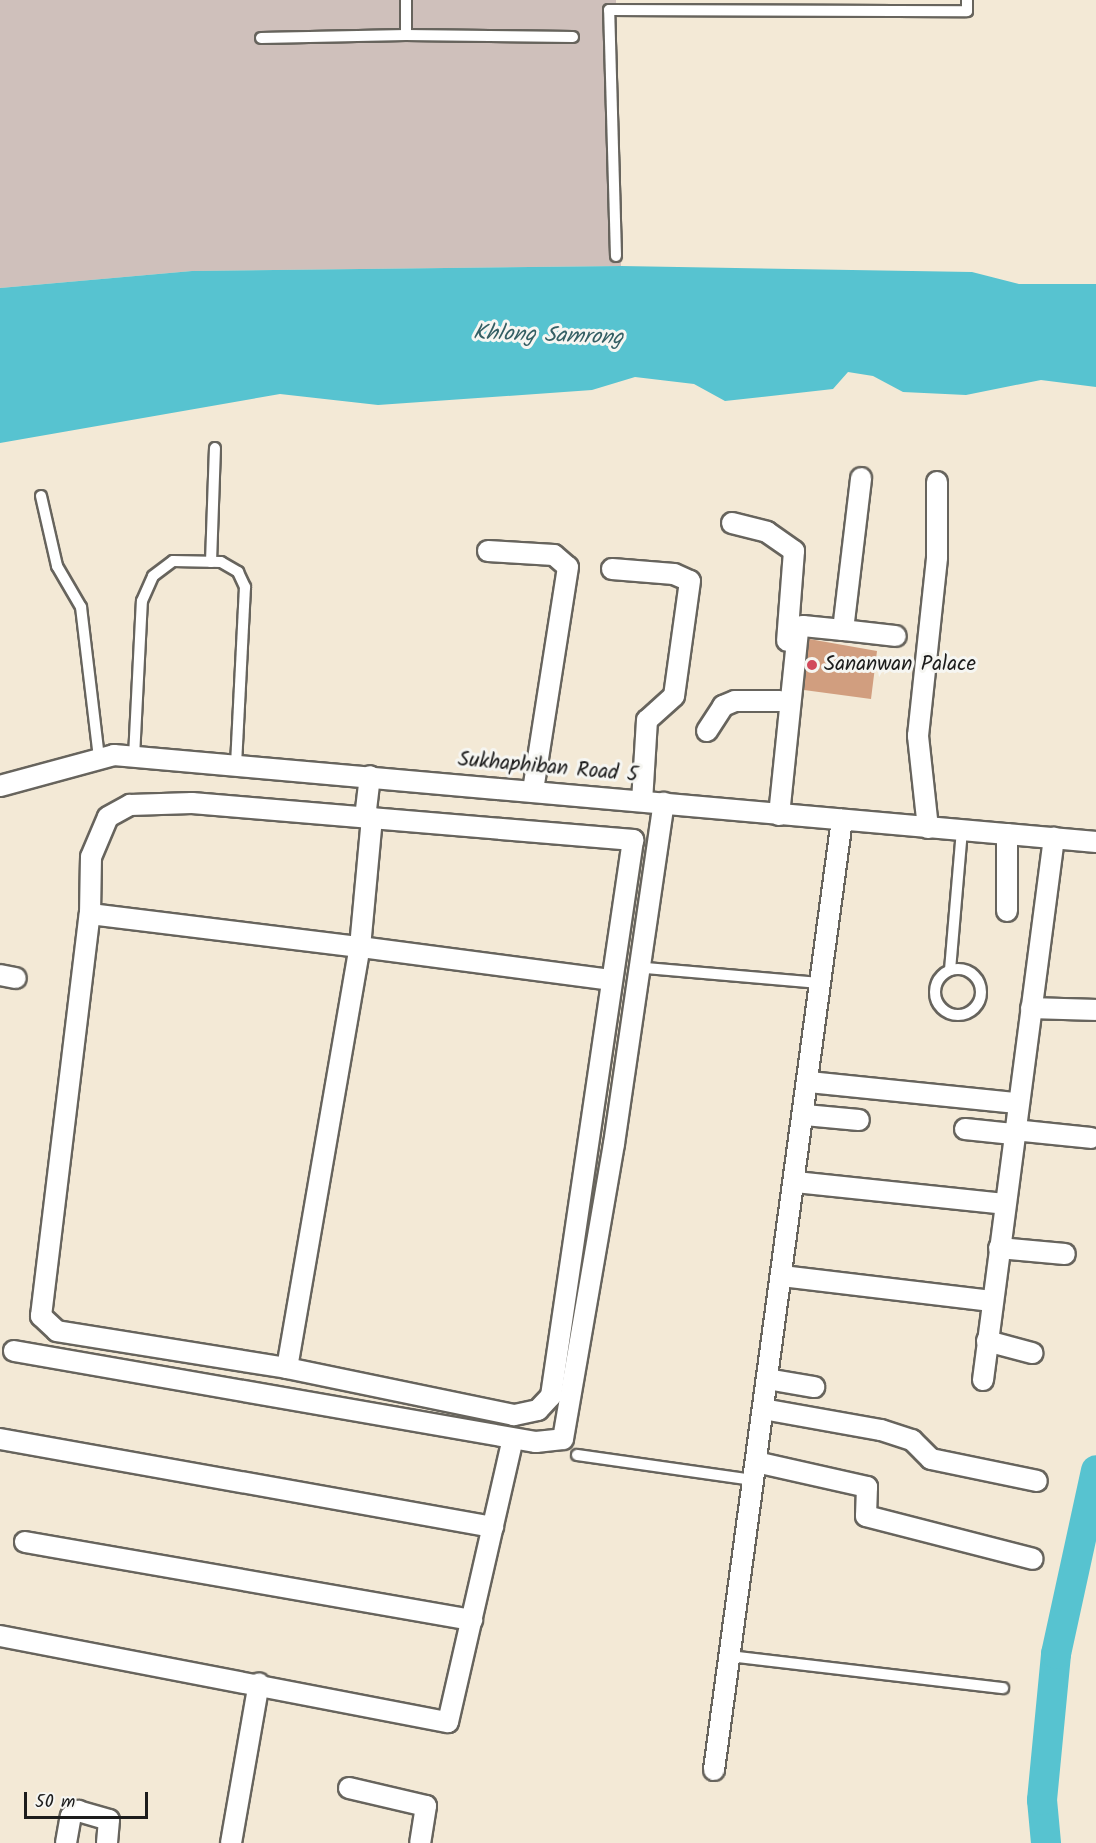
<!DOCTYPE html>
<html>
<head>
<meta charset="utf-8">
<style>
  body { margin:0 }
  #map { position:relative; width:1096px; height:1843px; overflow:hidden; background:#f3e9d6; font-family:Kalam,sans-serif }
  div>[style] { position:absolute }
  .industrial>* { inset:0; background:#cfc0bb }
  .water>* { inset:0; background:#57c3d0 }
  .river>* { height:30px; margin:-15px; padding:0 15px; transform-origin:15px; border-radius:15px; background:#57c3d0 }
  .building>* { inset:0; background:#d19e7f }
  .roads { filter:drop-shadow(2px 0 #67645d) drop-shadow(-2px 0 #67645d) drop-shadow(0 2px #67645d) drop-shadow(0 -2px #67645d) }
  .service>* { height:10px; margin:-5px; padding:0 5px; transform-origin:5px; border-radius:5px; background:#fff }
  .service>.ring { margin:-5px; padding:0; box-sizing:content-box; background:none; border:10px solid #fff; border-radius:50% }
  .minor>* { height:20px; margin:-10px; padding:0 10px; transform-origin:10px; border-radius:10px; background:#fff }
  .dots>* { width:16px; height:16px; translate:-50% -50%; box-sizing:border-box; border:3px solid #f6f6f2; border-radius:50% }
  span { translate:-50% -50%; white-space:nowrap; text-align:center; line-height:1.15; -webkit-text-stroke:6px #f6f6f2; paint-order:stroke }
  .poi-label { font-size:21px; color:#1c1c1c }
  .left { translate:0 -50%; text-align:left }
  .street-label { font-size:21px; color:#1c1c1c }
  .water-label { font-size:22px; color:#345f64; font-style:italic }
  .scale { position:absolute; left:24px; top:1792px; width:124px; height:27px; box-sizing:border-box; border:3px solid #1c1c1c; border-top:0; padding-left:8px; font-size:18px; line-height:21px; white-space:nowrap; color:#1c1c1c; -webkit-text-stroke:4px #f6f6f2; paint-order:stroke }
</style>
</head>
<body>
<div id="map">
  <div class="industrial">
    <i style="clip-path:polygon(0 0,616px 0,621px 266px,192px 271px,0 288px)"></i>
  </div>
  <div class="water">
    <i style="clip-path:polygon(621px 266px,972px 272px,1019px 284px,1096px 284px,1096px 387px,1041px 380px,966px 395px,903px 392px,873px 376px,848px 372px,833px 389px,725px 401px,694px 384px,635px 377px,592px 390px,378px 405px,280px 394px,0 443px,0 288px,192px 271px)"></i>
  </div>
  <div class="river">
    <i style="left:1046px;top:1843px;width:43px;rotate:-95.3deg"></i>
    <i style="left:1042px;top:1800px;width:147px;rotate:-84.5deg"></i>
    <i style="left:1056px;top:1654px;width:188px;rotate:-77.7deg"></i>
  </div>
  <div class="building">
    <i style="clip-path:polygon(809px 639px,877px 651px,871px 699px,804px 690px)"></i>
  </div>
  <div class="roads">
    <div class="service">
      <i style="left:406px;top:35px;width:167px;rotate:0.7deg"></i>
      <i style="left:261px;top:38px;width:145px;rotate:-1.2deg"></i>
      <i style="left:406px;top:35px;width:35px;rotate:-90deg"></i>
      <i style="left:616px;top:256px;width:246px;rotate:-91.6deg"></i>
      <i style="left:609px;top:10px;width:358px;rotate:0.2deg"></i>
      <i style="left:967px;top:11px;width:11px;rotate:-90deg"></i>
      <i style="left:41px;top:496px;width:72px;rotate:77.1deg"></i>
      <i style="left:57px;top:566px;width:48px;rotate:59.7deg"></i>
      <i style="left:81px;top:607px;width:151px;rotate:83.2deg"></i>
      <i style="left:211px;top:562px;width:114px;rotate:-88deg"></i>
      <i style="left:134px;top:757px;width:156px;rotate:-87.1deg"></i>
      <i style="left:142px;top:601px;width:27px;rotate:-66deg"></i>
      <i style="left:153px;top:576px;width:25px;rotate:-37deg"></i>
      <i style="left:173px;top:561px;width:48px;rotate:1.2deg"></i>
      <i style="left:221px;top:562px;width:20px;rotate:30deg"></i>
      <i style="left:238px;top:572px;width:17px;rotate:65deg"></i>
      <i style="left:245px;top:587px;width:179px;rotate:92.9deg"></i>
      <i style="left:645px;top:968px;width:176px;rotate:4.9deg"></i>
      <i class="ring" style="left:935px;top:969px;width:36px;height:36px"></i>
      <i style="left:950px;top:970px;width:141px;rotate:-85.1deg"></i>
      <i style="left:577px;top:1455px;width:178px;rotate:8.1deg"></i>
      <i style="left:730px;top:1656px;width:275px;rotate:6.7deg"></i>
    </div>
    <div class="minor">
      <i style="left:732px;top:523px;width:36px;rotate:14deg"></i>
      <i style="left:767px;top:532px;width:33px;rotate:35deg"></i>
      <i style="left:794px;top:551px;width:90px;rotate:94.4deg"></i>
      <i style="left:488px;top:551px;width:66px;rotate:3.5deg"></i>
      <i style="left:554px;top:555px;width:18px;rotate:41deg"></i>
      <i style="left:568px;top:567px;width:226px;rotate:98.9deg"></i>
      <i style="left:612px;top:569px;width:62px;rotate:4.6deg"></i>
      <i style="left:674px;top:574px;width:17px;rotate:24deg"></i>
      <i style="left:690px;top:581px;width:116px;rotate:97.9deg"></i>
      <i style="left:674px;top:696px;width:36px;rotate:138deg"></i>
      <i style="left:647px;top:720px;width:81px;rotate:93.5deg"></i>
      <i style="left:843px;top:630px;width:53px;rotate:6.5deg"></i>
      <i style="left:707px;top:731px;width:30px;rotate:-57deg"></i>
      <i style="left:723px;top:706px;width:13px;rotate:-23deg"></i>
      <i style="left:735px;top:701px;width:45px"></i>
      <i style="left:0;top:786px;width:118px;rotate:-15.2deg"></i>
      <i style="left:114px;top:755px;width:986px;rotate:5.06deg"></i>
      <i style="left:192px;top:803px;width:443px;rotate:4.8deg"></i>
      <i style="left:633px;top:840px;width:562px;rotate:98.39deg"></i>
      <i style="left:551px;top:1396px;width:19px;rotate:133deg"></i>
      <i style="left:538px;top:1410px;width:25px;rotate:168deg"></i>
      <i style="left:514px;top:1415px;width:232px;rotate:-168.3deg"></i>
      <i style="left:287px;top:1368px;width:233px;rotate:-170.9deg"></i>
      <i style="left:57px;top:1331px;width:22px;rotate:-137deg"></i>
      <i style="left:41px;top:1316px;width:405px;rotate:-83.1deg"></i>
      <i style="left:90px;top:914px;width:57px;rotate:-89deg"></i>
      <i style="left:91px;top:857px;width:43px;rotate:-67deg"></i>
      <i style="left:108px;top:817px;width:25px;rotate:-29deg"></i>
      <i style="left:130px;top:805px;width:62px;rotate:-1.8deg"></i>
      <i style="left:779px;top:815px;width:185px;rotate:-84.1deg"></i>
      <i style="left:798px;top:631px;width:7px;rotate:-45deg"></i>
      <i style="left:803px;top:626px;width:40px;rotate:5.7deg"></i>
      <i style="left:843px;top:630px;width:153px;rotate:-83.2deg"></i>
      <i style="left:365px;top:818px;width:42px;rotate:-83.2deg"></i>
      <i style="left:928px;top:828px;width:93px;rotate:-96.2deg"></i>
      <i style="left:918px;top:736px;width:180px;rotate:-83.9deg"></i>
      <i style="left:937px;top:557px;width:75px;rotate:-90deg"></i>
      <i style="left:1007px;top:911px;width:77px;rotate:-90deg"></i>
      <i style="left:90px;top:914px;width:272px;rotate:7deg"></i>
      <i style="left:360px;top:947px;width:130px;rotate:-84.7deg"></i>
      <i style="left:0;top:975px;width:16px;rotate:11deg"></i>
      <i style="left:1031px;top:1008px;width:65px;rotate:1.8deg"></i>
      <i style="left:809px;top:1082px;width:209px;rotate:5.8deg"></i>
      <i style="left:805px;top:1115px;width:54px;rotate:5.3deg"></i>
      <i style="left:965px;top:1129px;width:48px;rotate:5.9deg"></i>
      <i style="left:1014px;top:1130px;width:77px;rotate:5.9deg"></i>
      <i style="left:796px;top:1182px;width:209px;rotate:6deg"></i>
      <i style="left:999px;top:1248px;width:66px;rotate:5.2deg"></i>
      <i style="left:782px;top:1276px;width:211px;rotate:6.8deg"></i>
      <i style="left:987px;top:1341px;width:47px;rotate:14.9deg"></i>
      <i style="left:14px;top:1351px;width:530px;rotate:9.89deg"></i>
      <i style="left:536px;top:1442px;width:27px;rotate:-6deg"></i>
      <i style="left:563px;top:1439px;width:299px;rotate:-80.2deg"></i>
      <i style="left:614px;top:1144px;width:345px;rotate:-81.7deg"></i>
      <i style="left:287px;top:1368px;width:427px;rotate:-80.2deg"></i>
      <i style="left:360px;top:947px;width:252px;rotate:7.5deg"></i>
      <i style="left:767px;top:1379px;width:48px;rotate:9.7deg"></i>
      <i style="left:983px;top:1380px;width:547px;rotate:-82.54deg"></i>
      <i style="left:763px;top:1409px;width:120px;rotate:10.1deg"></i>
      <i style="left:881px;top:1430px;width:33px;rotate:18deg"></i>
      <i style="left:912px;top:1440px;width:27px;rotate:45deg"></i>
      <i style="left:931px;top:1459px;width:108px;rotate:11.7deg"></i>
      <i style="left:0;top:1439px;width:501px;rotate:10.12deg"></i>
      <i style="left:756px;top:1462px;width:114px;rotate:12.7deg"></i>
      <i style="left:867px;top:1487px;width:29px;rotate:92deg"></i>
      <i style="left:866px;top:1516px;width:172px;rotate:14.4deg"></i>
      <i style="left:25px;top:1542px;width:454px;rotate:9.9deg"></i>
      <i style="left:0;top:1636px;width:456px;rotate:10.9deg"></i>
      <i style="left:448px;top:1722px;width:290px;rotate:-77.1deg"></i>
      <i style="left:714px;top:1770px;width:959px;rotate:-82.33deg"></i>
      <i style="left:349px;top:1788px;width:79px;rotate:13.2deg"></i>
      <i style="left:426px;top:1806px;width:37px;rotate:99deg"></i>
      <i style="left:66px;top:1843px;width:27px;rotate:-80deg"></i>
      <i style="left:71px;top:1816px;width:9px;rotate:-36deg"></i>
      <i style="left:78px;top:1811px;width:32px;rotate:16deg"></i>
      <i style="left:109px;top:1820px;width:23px;rotate:95deg"></i>
      <i style="left:231px;top:1843px;width:162px;rotate:-80.1deg"></i>
    </div>
  </div>
  <div class="dots">
    <i style="left:812px;top:665px;background:#d1495b"></i>
  </div>
  <div class="poi-label">
    <span class="left" style="left:824px;top:665px">Sananwan Palace</span>
  </div>
  <div class="street-label">
    <span style="left:548px;top:768px;rotate:5deg">Sukhaphiban Road 5</span>
  </div>
  <div class="water-label">
    <span style="left:548px;top:336px;rotate:2deg">Khlong Samrong</span>
  </div>
  <div class="scale">50 m</div>
</div>
</body>
</html>
